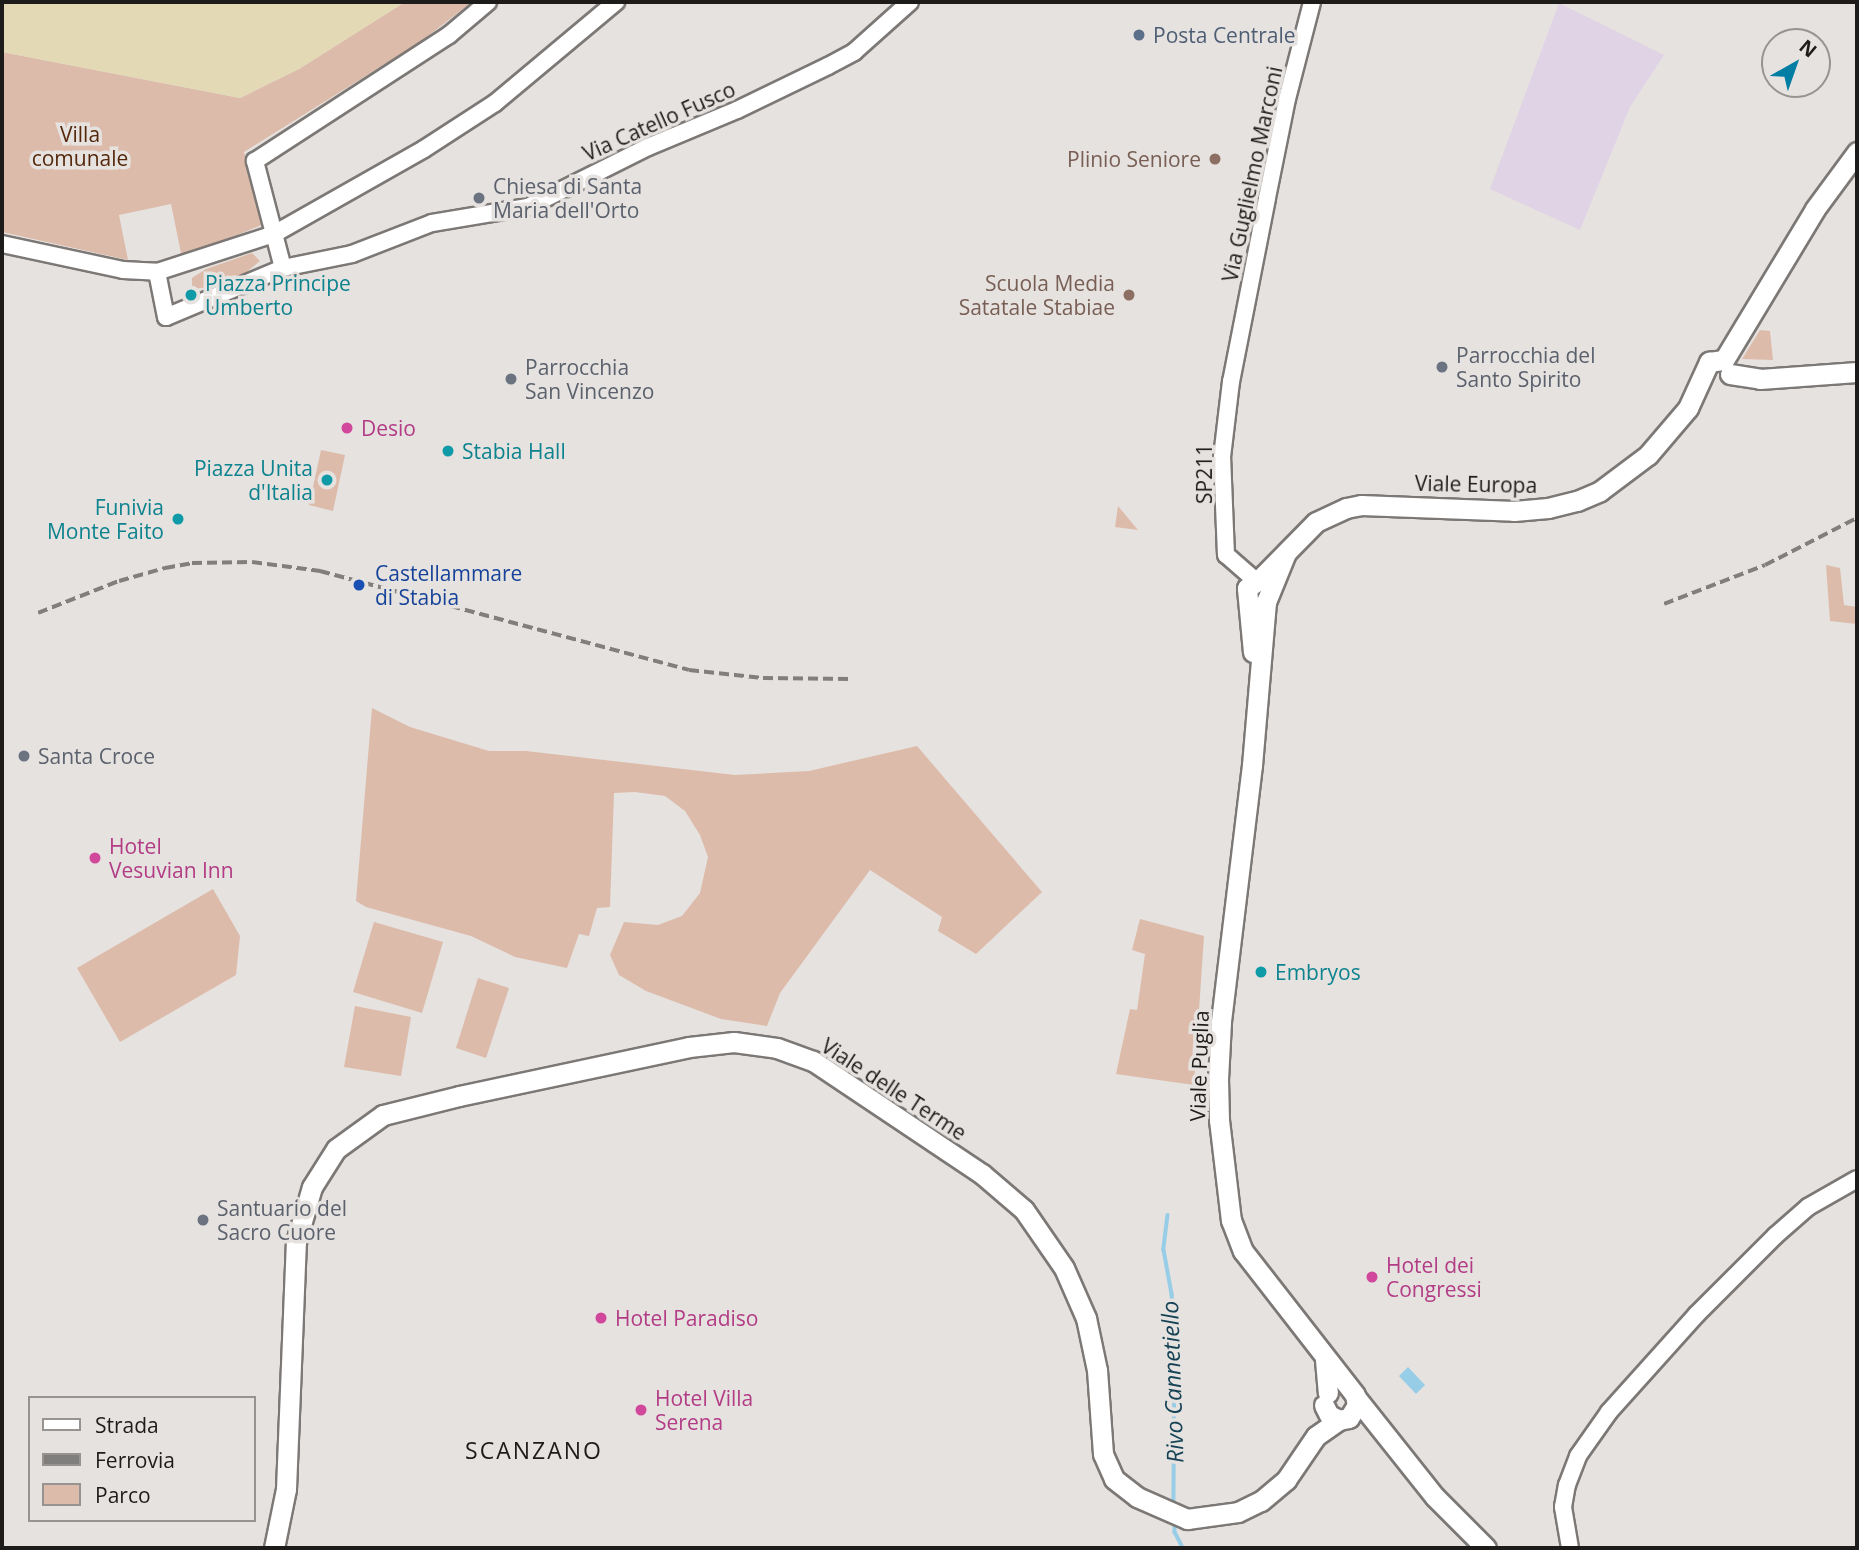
<!DOCTYPE html>
<html>
<head>
<meta charset="utf-8">
<style>
  body { margin:0 }
  #map { position:relative; width:1859px; height:1550px; overflow:hidden; background:#e6e2df; font-family:"Open Sans",sans-serif }
  div>[style] { position:absolute }
  .commercial>* { inset:0; background:#e1d3e6 }
  .green>* { inset:0; background:#dba }
  .sand>* { inset:0; background:#e3d9b4 }
  .water>* { inset:0; background:#97cde7 }
  .stream>* { height:3.5px; margin:-1.75px; padding:0 1.75px; transform-origin:1.75px; border-radius:1.75px; background:#97cde7 }
  .roads { filter:drop-shadow(2px 0 #7c7876) drop-shadow(-2px 0 #7c7876) drop-shadow(0 2px #7c7876) drop-shadow(0 -2px #7c7876) }
  .minor>* { height:16px; margin:-8px; padding:0 8px; transform-origin:8px; border-radius:8px; background:#fff }
  .major>* { height:19px; margin:-9.5px; padding:0 9.5px; transform-origin:9.5px; border-radius:9.5px; background:#fff }
  .rail>* { height:3.5px; margin-top:-1.75px; transform-origin:0; background:repeating-linear-gradient(90deg,#817f7d 0 10px,transparent 0 15px) }
  .dots>* { width:19px; height:19px; translate:-50% -50%; box-sizing:border-box; border:4px solid #e6e2df; border-radius:50% }
  span { translate:-50% -50%; white-space:nowrap; text-align:center; line-height:1.15; -webkit-text-stroke:7px #e6e2df; paint-order:stroke }
  .service-label { font-size:21px; color:#4e5e75 }
  .left { translate:0 -50%; text-align:left }
  .street-label { font-size:21px; color:#1d1c1b }
  .park-label { font-size:21px; color:#55280c }
  .education-label { font-size:21px; color:#785e54 }
  .right { translate:-100% -50%; text-align:right }
  .worship-label { font-size:21px; color:#5b616d }
  .culture-label { font-size:21px; color:#0d838f }
  .hotel-label { font-size:21px; color:#b23c85 }
  .transit-label { font-size:21px; color:#164399 }
  .water-label { font-size:23px; color:#164256; font-style:italic }
  .neighbourhood-label { font-size:23px; color:#1d1c1b; letter-spacing:2px }
  .frame { position:absolute; inset:0; border:4px solid #1d1c1b; pointer-events:none }
  .legend { position:absolute; left:28px; top:1396px; width:228px; height:126px; box-sizing:border-box; background:#e6e2df; border:2px solid #969391; margin:0; padding:9px 12px; list-style:none; font-size:21px; color:#1d1c1b }
  .legend li { display:flex; align-items:center; gap:14px; height:35px }
  .legend b { width:35px; border:2px solid #969391 }
  .north { position:absolute; left:1761px; top:28px; width:70px; height:70px; box-sizing:border-box; background:#e6e2df; border:2px solid #969391; border-radius:50%; rotate:40deg; font-size:19px; font-weight:700; line-height:28px; text-align:center; color:#1d1c1b }
  .north::after { content:''; display:block; margin:auto; width:24px; height:32px; background:#027ea5; clip-path:polygon(50% 0,100% 100%,50% 72%,0 100%) }
</style>
</head>
<body>
<div id="map">
  <div class="commercial">
    <i style="clip-path:polygon(1559px 3px,1664px 55px,1630px 107px,1580px 230px,1490px 189px)"></i>
  </div>
  <div class="green">
    <i style="clip-path:polygon(405px 2px,472px 2px,420px 42px,244px 152px,264px 224px,182px 258px,171px 204px,119px 215px,128px 260px,2px 232px,2px 52px,240px 98px,299px 69px)"></i>
    <i style="clip-path:polygon(252px 253px,260px 261px,243px 275px,213px 286px,195px 289px,192px 286px,192px 278px,206px 269px)"></i>
    <i style="clip-path:polygon(1760px 330px,1770px 331px,1773px 360px,1742px 359px)"></i>
    <i style="clip-path:polygon(321px 450px,345px 455px,333px 511px,309px 505px)"></i>
    <i style="clip-path:polygon(1118px 506px,1138px 530px,1115px 527px)"></i>
    <i style="clip-path:polygon(1826px 565px,1840px 568px,1844px 605px,1857px 607px,1857px 624px,1830px 621px)"></i>
    <i style="clip-path:polygon(372px 708px,410px 727px,489px 751px,526px 751px,735px 775px,809px 771px,917px 746px,1042px 892px,976px 954px,938px 931px,942px 917px,870px 870px,780px 993px,767px 1026px,721px 1019px,646px 991px,619px 975px,610px 955px,624px 922px,658px 925px,682px 916px,700px 893px,708px 857px,700px 835px,685px 811px,665px 796px,635px 792px,614px 793px,610px 907px,597px 908px,589px 936px,579px 934px,567px 968px,515px 957px,471px 936px,366px 907px,356px 901px)"></i>
    <i style="clip-path:polygon(213px 889px,240px 936px,236px 975px,120px 1042px,77px 968px)"></i>
    <i style="clip-path:polygon(1140px 919px,1204px 936px,1194px 1085px,1116px 1074px,1130px 1009px,1137px 1010px,1145px 954px,1132px 950px)"></i>
    <i style="clip-path:polygon(374px 922px,443px 942px,422px 1013px,353px 992px)"></i>
    <i style="clip-path:polygon(478px 978px,509px 988px,486px 1058px,456px 1048px)"></i>
    <i style="clip-path:polygon(355px 1006px,411px 1017px,401px 1076px,344px 1067px)"></i>
  </div>
  <div class="sand">
    <i style="clip-path:polygon(2px 2px,405px 2px,299px 69px,240px 98px,2px 52px)"></i>
  </div>
  <div class="water">
    <i style="clip-path:polygon(1408px 1367px,1425px 1385px,1416px 1394px,1399px 1376px)"></i>
  </div>
  <div class="stream">
    <i style="left:1168px;top:1215px;width:35px;rotate:97deg"></i>
    <i style="left:1164px;top:1250px;width:45px;rotate:79.7deg"></i>
    <i style="left:1172px;top:1294px;width:51px;rotate:86.6deg"></i>
    <i style="left:1175px;top:1345px;width:161px;rotate:90.4deg"></i>
    <i style="left:1175px;top:1521px;width:11px;rotate:90deg"></i>
    <i style="left:1175px;top:1532px;width:18px;rotate:63deg"></i>
  </div>
  <div class="roads">
    <div class="minor">
      <i style="left:2px;top:244px;width:124px;rotate:12.1deg"></i>
      <i style="left:123px;top:270px;width:34px;rotate:3deg"></i>
      <i style="left:157px;top:272px;width:123px;rotate:-18deg"></i>
      <i style="left:274px;top:234px;width:172px;rotate:-29.5deg"></i>
      <i style="left:424px;top:149px;width:85px;rotate:-32.9deg"></i>
      <i style="left:495px;top:103px;width:158px;rotate:-39.9deg"></i>
      <i style="left:283px;top:268px;width:70px;rotate:-11.5deg"></i>
      <i style="left:352px;top:254px;width:86px;rotate:-21.2deg"></i>
      <i style="left:432px;top:223px;width:97px;rotate:-9.5deg"></i>
      <i style="left:528px;top:207px;width:134px;rotate:-26.6deg"></i>
      <i style="left:648px;top:147px;width:96px;rotate:-22.6deg"></i>
      <i style="left:737px;top:110px;width:101px;rotate:-25.8deg"></i>
      <i style="left:828px;top:66px;width:30px;rotate:-28deg"></i>
      <i style="left:854px;top:52px;width:75px;rotate:-41.8deg"></i>
      <i style="left:157px;top:272px;width:46px;rotate:78.7deg"></i>
      <i style="left:166px;top:317px;width:127px;rotate:-22.7deg"></i>
      <i style="left:283px;top:268px;width:111px;rotate:-104.7deg"></i>
      <i style="left:255px;top:161px;width:231px;rotate:-33deg"></i>
      <i style="left:449px;top:35px;width:51px;rotate:-40.2deg"></i>
      <i style="left:1255px;top:580px;width:38px;rotate:-139deg"></i>
      <i style="left:1226px;top:555px;width:98px;rotate:-92.3deg"></i>
      <i style="left:1222px;top:457px;width:76px;rotate:-83.2deg"></i>
      <i style="left:1231px;top:382px;width:187px;rotate:-78.9deg"></i>
      <i style="left:1267px;top:198px;width:101px;rotate:-78.6deg"></i>
      <i style="left:1287px;top:99px;width:100px;rotate:-75.5deg"></i>
      <i style="left:1570px;top:1548px;width:42px;rotate:-99.7deg"></i>
      <i style="left:1563px;top:1507px;width:22px;rotate:-80deg"></i>
      <i style="left:1567px;top:1485px;width:31px;rotate:-69deg"></i>
      <i style="left:1578px;top:1456px;width:54px;rotate:-54.8deg"></i>
      <i style="left:1609px;top:1412px;width:130px;rotate:-48.1deg"></i>
      <i style="left:1696px;top:1315px;width:112px;rotate:-45deg"></i>
      <i style="left:1775px;top:1236px;width:44px;rotate:-41.3deg"></i>
      <i style="left:1808px;top:1207px;width:56px;rotate:-29.7deg"></i>
    </div>
    <div class="major">
      <i style="left:1724px;top:360px;width:176px;rotate:-58.9deg"></i>
      <i style="left:1815px;top:209px;width:71px;rotate:-53.6deg"></i>
      <i style="left:1730px;top:374px;width:30px;rotate:9deg"></i>
      <i style="left:1760px;top:379px;width:97px;rotate:-4.1deg"></i>
      <i style="left:1286px;top:553px;width:53px;rotate:112.2deg"></i>
      <i style="left:1266px;top:602px;width:164px;rotate:94.9deg"></i>
      <i style="left:1252px;top:765px;width:259px;rotate:96.9deg"></i>
      <i style="left:1221px;top:1022px;width:57px;rotate:93deg"></i>
      <i style="left:1218px;top:1079px;width:41px;rotate:88.6deg"></i>
      <i style="left:1219px;top:1120px;width:101px;rotate:83.2deg"></i>
      <i style="left:1231px;top:1220px;width:33px;rotate:69deg"></i>
      <i style="left:1243px;top:1251px;width:182px;rotate:52.1deg"></i>
      <i style="left:1355px;top:1395px;width:10px;rotate:79deg"></i>
      <i style="left:1357px;top:1405px;width:15px;rotate:122deg"></i>
      <i style="left:1349px;top:1418px;width:10px;rotate:169deg"></i>
      <i style="left:1339px;top:1420px;width:11px;rotate:-153deg"></i>
      <i style="left:1329px;top:1415px;width:11px;rotate:-117deg"></i>
      <i style="left:1253px;top:652px;width:64px;rotate:-95.4deg"></i>
      <i style="left:1247px;top:588px;width:14px;rotate:-34deg"></i>
      <i style="left:1259px;top:580px;width:81px;rotate:-45.5deg"></i>
      <i style="left:1316px;top:522px;width:33px;rotate:-25deg"></i>
      <i style="left:1346px;top:508px;width:15px;rotate:-11deg"></i>
      <i style="left:1361px;top:505px;width:153px;rotate:2.2deg"></i>
      <i style="left:1514px;top:511px;width:34px;rotate:-5deg"></i>
      <i style="left:1548px;top:508px;width:30px;rotate:-14deg"></i>
      <i style="left:1577px;top:501px;width:25px;rotate:-23deg"></i>
      <i style="left:1600px;top:491px;width:60px;rotate:-36.9deg"></i>
      <i style="left:1648px;top:455px;width:62px;rotate:-49.6deg"></i>
      <i style="left:1688px;top:408px;width:51px;rotate:-65.5deg"></i>
      <i style="left:1709px;top:362px;width:15px;rotate:-8deg"></i>
      <i style="left:1325px;top:1360px;width:33px;rotate:85deg"></i>
      <i style="left:1357px;top:1399px;width:125px;rotate:51.5deg"></i>
      <i style="left:1435px;top:1497px;width:72px;rotate:45deg"></i>
      <i style="left:274px;top:1548px;width:60px;rotate:-78.5deg"></i>
      <i style="left:286px;top:1489px;width:247px;rotate:-87.7deg"></i>
      <i style="left:296px;top:1242px;width:57px;rotate:-73.8deg"></i>
      <i style="left:312px;top:1187px;width:45px;rotate:-57.7deg"></i>
      <i style="left:336px;top:1149px;width:58px;rotate:-35.9deg"></i>
      <i style="left:383px;top:1115px;width:78px;rotate:-14deg"></i>
      <i style="left:459px;top:1096px;width:235px;rotate:-12deg"></i>
      <i style="left:689px;top:1047px;width:45px;rotate:-6.3deg"></i>
      <i style="left:734px;top:1042px;width:43px;rotate:7.9deg"></i>
      <i style="left:777px;top:1048px;width:38px;rotate:20deg"></i>
      <i style="left:813px;top:1061px;width:203px;rotate:33.8deg"></i>
      <i style="left:982px;top:1174px;width:55px;rotate:40.6deg"></i>
      <i style="left:1024px;top:1210px;width:70px;rotate:55.4deg"></i>
      <i style="left:1064px;top:1268px;width:55px;rotate:66.3deg"></i>
      <i style="left:1086px;top:1318px;width:53px;rotate:78.1deg"></i>
      <i style="left:1097px;top:1370px;width:84px;rotate:85.9deg"></i>
      <i style="left:1103px;top:1454px;width:27px;rotate:66deg"></i>
      <i style="left:1114px;top:1479px;width:29px;rotate:38deg"></i>
      <i style="left:1137px;top:1497px;width:55px;rotate:23.7deg"></i>
      <i style="left:1187px;top:1519px;width:51px;rotate:-7.8deg"></i>
      <i style="left:1238px;top:1512px;width:25px;rotate:-26deg"></i>
      <i style="left:1261px;top:1501px;width:33px;rotate:-40deg"></i>
      <i style="left:1286px;top:1480px;width:53px;rotate:-55.7deg"></i>
      <i style="left:1316px;top:1436px;width:28px;rotate:-35deg"></i>
    </div>
  </div>
  <div class="rail">
    <i style="left:1664px;top:604px;width:108px;rotate:-21.1deg"></i>
    <i style="left:1765px;top:565px;width:103px;rotate:-27.1deg"></i>
    <i style="left:38px;top:613px;width:87px;rotate:-21.6deg"></i>
    <i style="left:119px;top:581px;width:48px;rotate:-15.8deg"></i>
    <i style="left:165px;top:568px;width:27px;rotate:-10deg"></i>
    <i style="left:192px;top:563px;width:60px;rotate:-1deg"></i>
    <i style="left:252px;top:562px;width:69px;rotate:7.5deg"></i>
    <i style="left:320px;top:571px;width:382px;rotate:15deg"></i>
    <i style="left:689px;top:670px;width:74px;rotate:6.2deg"></i>
    <i style="left:763px;top:678px;width:88px;rotate:0.7deg"></i>
  </div>
  <div class="dots">
    <i style="left:1139px;top:35px;background:#5c6f8a"></i>
    <i style="left:1215px;top:159px;background:#8d6e63"></i>
    <i style="left:479px;top:198px;background:#6b7280"></i>
    <i style="left:191px;top:295px;background:#0f9aa8"></i>
    <i style="left:1129px;top:295px;background:#8d6e63"></i>
    <i style="left:1442px;top:367px;background:#6b7280"></i>
    <i style="left:511px;top:379px;background:#6b7280"></i>
    <i style="left:347px;top:428px;background:#d1479c"></i>
    <i style="left:448px;top:451px;background:#0f9aa8"></i>
    <i style="left:327px;top:480px;background:#0f9aa8"></i>
    <i style="left:178px;top:519px;background:#0f9aa8"></i>
    <i style="left:359px;top:585px;background:#1a4fb4"></i>
    <i style="left:24px;top:756px;background:#6b7280"></i>
    <i style="left:95px;top:858px;background:#d1479c"></i>
    <i style="left:1261px;top:972px;background:#0f9aa8"></i>
    <i style="left:203px;top:1220px;background:#6b7280"></i>
    <i style="left:1372px;top:1277px;background:#d1479c"></i>
    <i style="left:601px;top:1318px;background:#d1479c"></i>
    <i style="left:641px;top:1410px;background:#d1479c"></i>
  </div>
  <div class="service-label">
    <span class="left" style="left:1153px;top:35px">Posta Centrale</span>
  </div>
  <div class="street-label">
    <span style="left:659px;top:121px;rotate:-24deg">Via Catello Fusco</span>
    <span style="left:1252px;top:174px;rotate:-78deg">Via Guglielmo Marconi</span>
    <span style="left:1204px;top:474px;rotate:-90deg">SP211</span>
    <span style="left:1476px;top:484px;rotate:1deg">Viale Europa</span>
    <span style="left:1199px;top:1066px;rotate:-88deg">Viale Puglia</span>
    <span style="left:894px;top:1089px;rotate:33deg">Viale delle Terme</span>
  </div>
  <div class="park-label">
    <span style="left:80px;top:146px">Villa<br>comunale</span>
  </div>
  <div class="education-label">
    <span class="right" style="left:1201px;top:159px">Plinio Seniore</span>
    <span class="right" style="left:1115px;top:295px">Scuola Media<br>Satatale Stabiae</span>
  </div>
  <div class="worship-label">
    <span class="left" style="left:493px;top:198px">Chiesa di Santa<br>Maria dell'Orto</span>
    <span class="left" style="left:1456px;top:367px">Parrocchia del<br>Santo Spirito</span>
    <span class="left" style="left:525px;top:379px">Parrocchia<br>San Vincenzo</span>
    <span class="left" style="left:38px;top:756px">Santa Croce</span>
    <span class="left" style="left:217px;top:1220px">Santuario del<br>Sacro Cuore</span>
  </div>
  <div class="culture-label">
    <span class="left" style="left:205px;top:295px">Piazza Principe<br>Umberto</span>
    <span class="left" style="left:462px;top:451px">Stabia Hall</span>
    <span class="right" style="left:313px;top:480px">Piazza Unita<br>d'Italia</span>
    <span class="right" style="left:164px;top:519px">Funivia<br>Monte Faito</span>
    <span class="left" style="left:1275px;top:972px">Embryos</span>
  </div>
  <div class="hotel-label">
    <span class="left" style="left:361px;top:428px">Desio</span>
    <span class="left" style="left:109px;top:858px">Hotel<br>Vesuvian Inn</span>
    <span class="left" style="left:1386px;top:1277px">Hotel dei<br>Congressi</span>
    <span class="left" style="left:615px;top:1318px">Hotel Paradiso</span>
    <span class="left" style="left:655px;top:1410px">Hotel Villa<br>Serena</span>
  </div>
  <div class="transit-label">
    <span class="left" style="left:375px;top:585px">Castellammare<br>di Stabia</span>
  </div>
  <div class="water-label">
    <span style="left:1172px;top:1382px;rotate:-92deg">Rivo Cannetiello</span>
  </div>
  <div class="neighbourhood-label">
    <span style="left:534px;top:1450px">SCANZANO</span>
  </div>
  <div class="frame"></div>
  <ul class="legend">
  <li><b style="height:9px;background:#fff"></b>Strada</li>
  <li><b style="height:9px;background:#817f7d"></b>Ferrovia</li>
  <li><b style="height:19px;background:#dba"></b>Parco</li>
  </ul>
  <div class="north">N</div>
</div>
</body>
</html>
